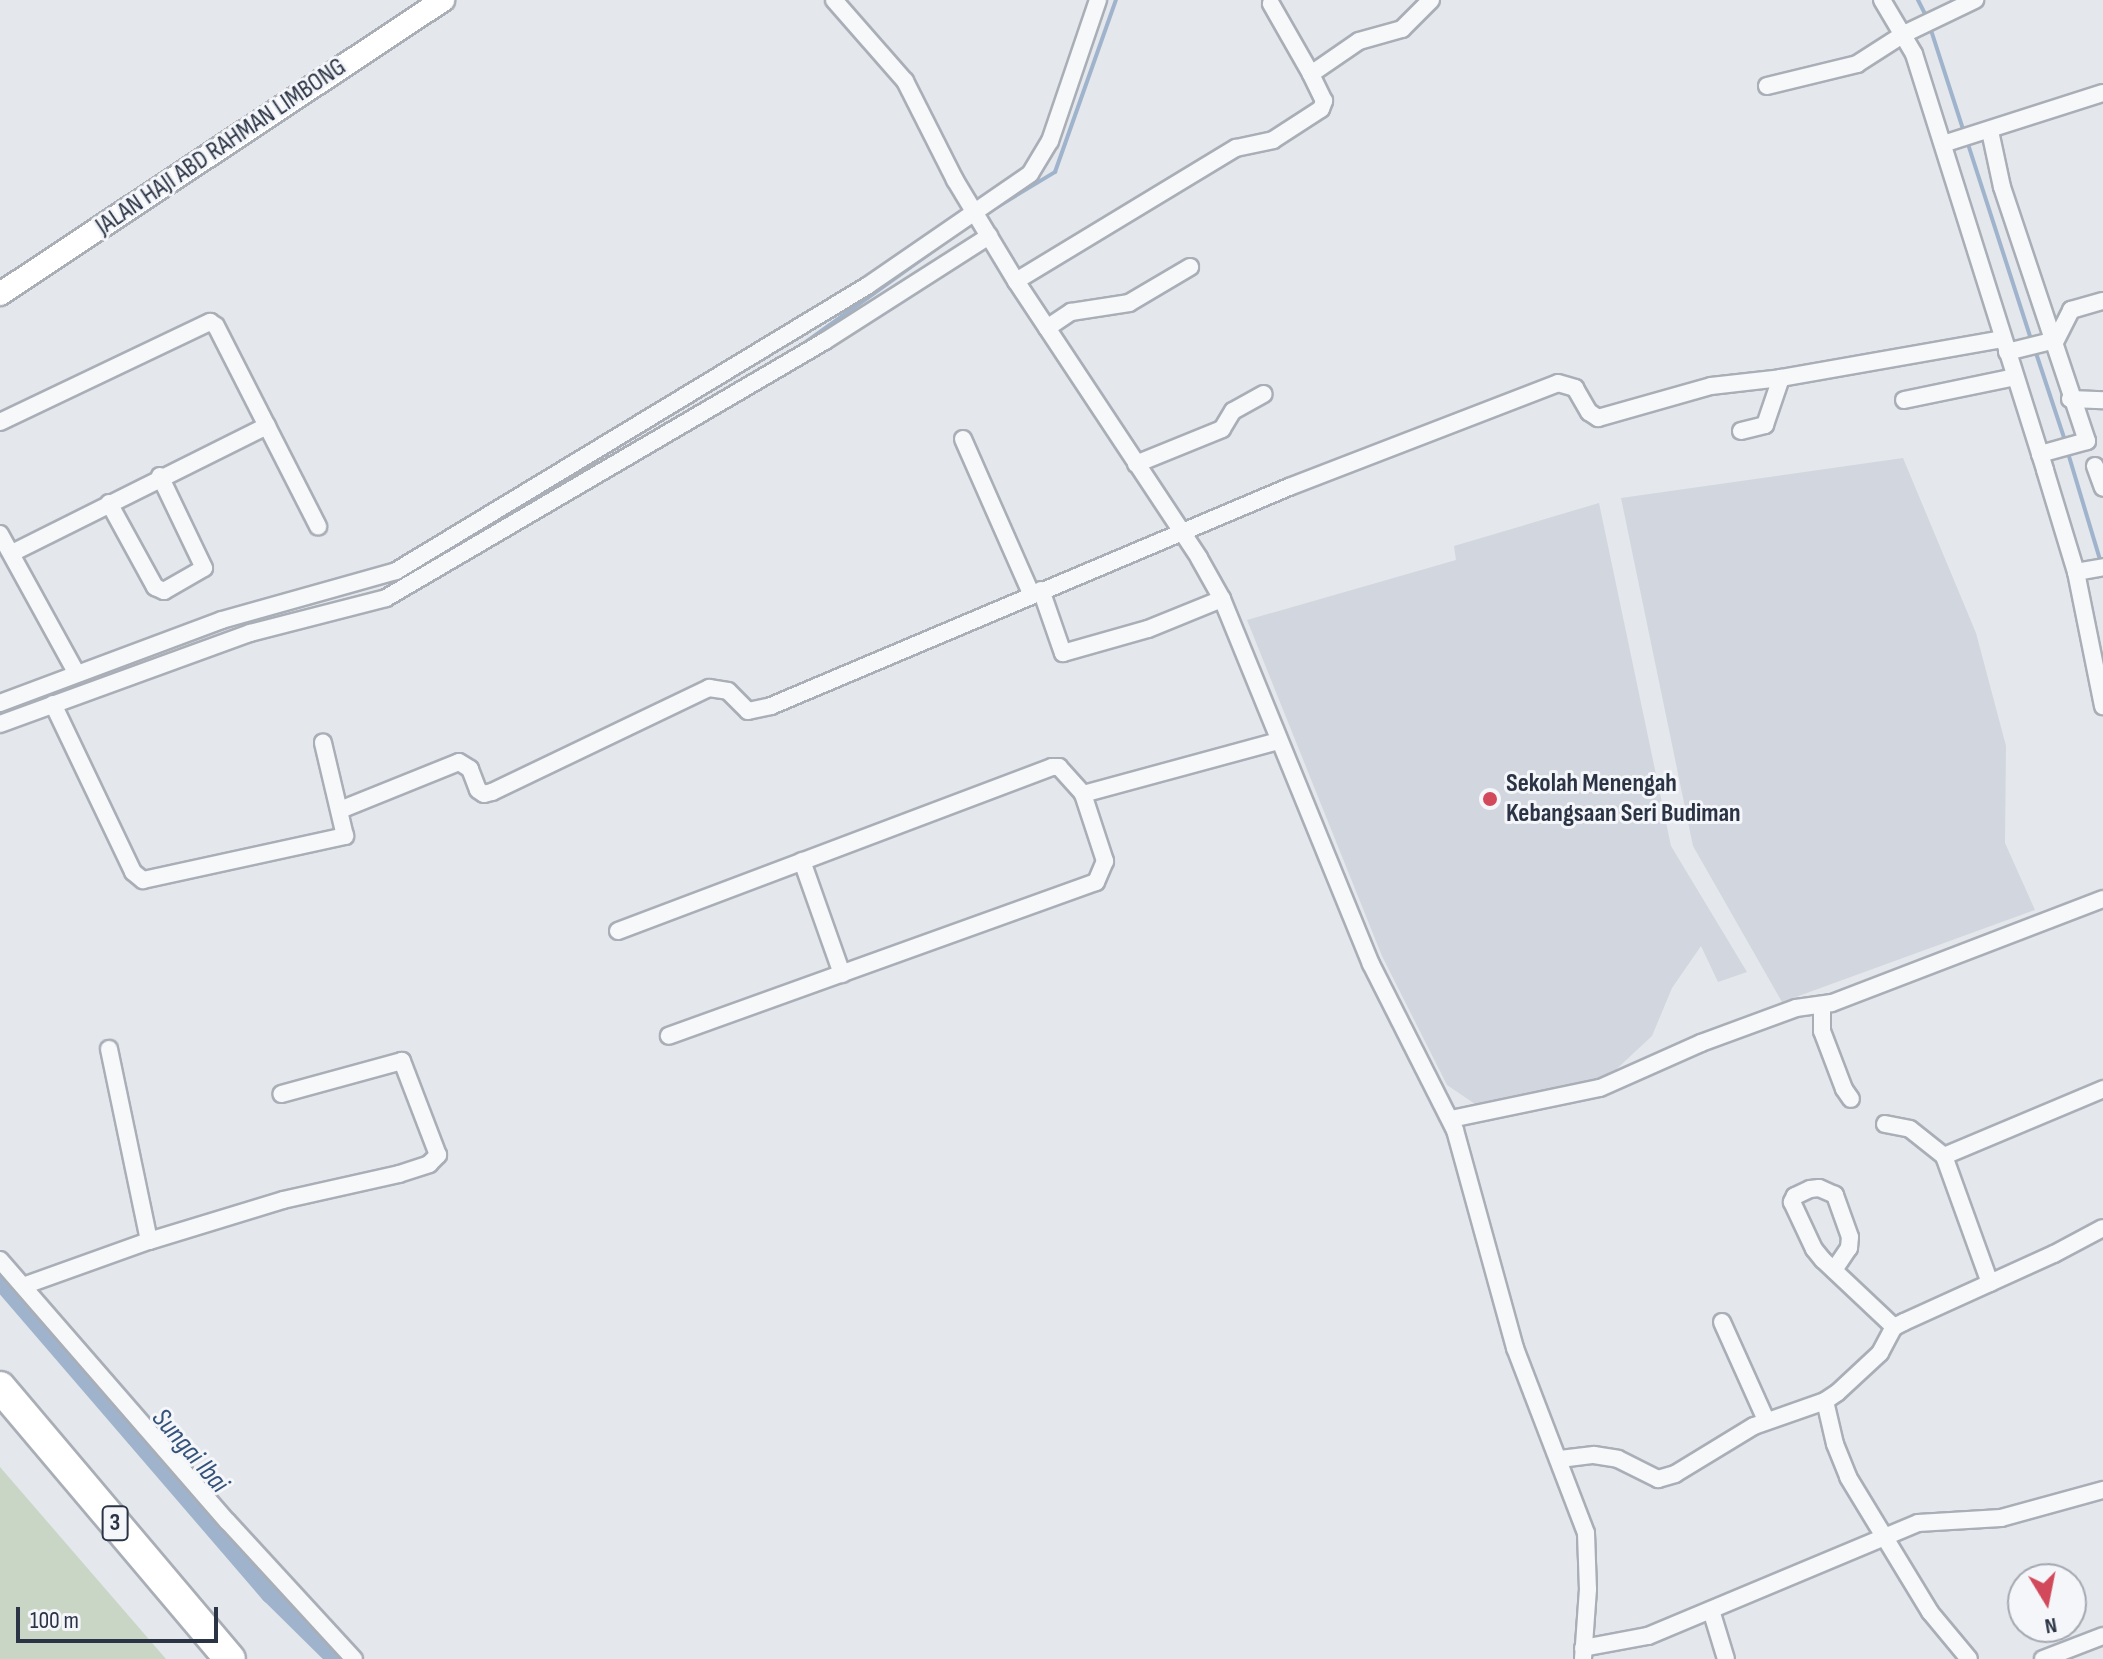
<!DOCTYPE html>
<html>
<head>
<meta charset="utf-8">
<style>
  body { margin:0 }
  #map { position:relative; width:2103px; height:1659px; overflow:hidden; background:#e4e7ec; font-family:"Sofia Sans Condensed",sans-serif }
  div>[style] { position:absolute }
  .built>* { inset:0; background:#d2d6de }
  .green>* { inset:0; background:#c9d6c5 }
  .stream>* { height:4px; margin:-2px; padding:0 2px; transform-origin:2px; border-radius:2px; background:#9fb4cc }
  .river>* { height:24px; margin:-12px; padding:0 12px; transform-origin:12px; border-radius:12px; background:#9fb4cc }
  .roads { filter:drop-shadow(2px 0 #a9aeb7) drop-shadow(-2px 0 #a9aeb7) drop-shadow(0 2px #a9aeb7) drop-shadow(0 -2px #a9aeb7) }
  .street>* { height:16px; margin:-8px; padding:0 8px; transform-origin:8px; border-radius:8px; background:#f7f8fa }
  .secondary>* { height:22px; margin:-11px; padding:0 11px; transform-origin:11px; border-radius:11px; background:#fff }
  .highway>* { height:30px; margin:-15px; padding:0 15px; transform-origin:15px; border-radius:15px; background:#fff }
  .dots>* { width:22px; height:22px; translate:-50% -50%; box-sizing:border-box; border:4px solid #f4f6f9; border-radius:50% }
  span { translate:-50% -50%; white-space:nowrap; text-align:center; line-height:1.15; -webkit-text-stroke:6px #f4f6f9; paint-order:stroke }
  .shield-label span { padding:2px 6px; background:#f4f6f9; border:2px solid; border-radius:6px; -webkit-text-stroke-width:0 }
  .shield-label { font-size:24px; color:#2b3445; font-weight:700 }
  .street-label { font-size:26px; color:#2b3445 }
  .poi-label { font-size:26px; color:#2b3445; font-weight:700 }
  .left { translate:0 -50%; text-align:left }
  .water-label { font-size:28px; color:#34527a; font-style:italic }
  .north { position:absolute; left:2007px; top:1563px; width:80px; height:80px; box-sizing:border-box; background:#f4f6f9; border:2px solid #a4a8b1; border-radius:50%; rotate:170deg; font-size:22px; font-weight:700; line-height:32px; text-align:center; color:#2b3445 }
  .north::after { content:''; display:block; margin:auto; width:28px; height:36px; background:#d1495b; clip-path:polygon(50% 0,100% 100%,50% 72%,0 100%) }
  .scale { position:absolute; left:16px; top:1607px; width:202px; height:36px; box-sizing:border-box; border:4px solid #2b3445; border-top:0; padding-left:10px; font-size:24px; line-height:28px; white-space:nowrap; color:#2b3445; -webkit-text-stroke:6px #f4f6f9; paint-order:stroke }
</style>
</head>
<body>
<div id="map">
  <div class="built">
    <i style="clip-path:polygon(1903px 458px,1976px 633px,2006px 746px,2005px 843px,2035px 910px,1782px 1002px,1693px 846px,1621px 498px)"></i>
    <i style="clip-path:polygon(1599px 503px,1671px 846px,1747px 972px,1718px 982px,1701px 946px,1672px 988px,1652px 1036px,1608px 1077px,1475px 1104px,1447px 1085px,1382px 956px,1247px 620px,1456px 560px,1454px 546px)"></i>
  </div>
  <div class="green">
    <i style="clip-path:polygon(0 1467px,166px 1659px,0 1659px)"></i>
  </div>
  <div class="stream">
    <i style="left:1918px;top:0;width:20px;rotate:63deg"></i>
    <i style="left:1930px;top:27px;width:110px;rotate:72.1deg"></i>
    <i style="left:1967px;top:141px;width:211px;rotate:72.1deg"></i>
    <i style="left:997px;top:207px;width:68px;rotate:-31.1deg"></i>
    <i style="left:1055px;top:172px;width:182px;rotate:-70.5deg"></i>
    <i style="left:799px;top:347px;width:191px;rotate:-35.6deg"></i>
    <i style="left:2035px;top:350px;width:99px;rotate:71.7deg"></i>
    <i style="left:2068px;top:453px;width:115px;rotate:73.3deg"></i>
  </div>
  <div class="river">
    <i style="left:0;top:1276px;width:417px;rotate:49.3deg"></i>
    <i style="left:272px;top:1592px;width:95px;rotate:44.6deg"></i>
  </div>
  <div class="roads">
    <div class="street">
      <i style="left:834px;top:0;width:108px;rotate:48.8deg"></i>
      <i style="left:905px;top:81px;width:111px;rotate:63.2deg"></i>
      <i style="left:955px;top:180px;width:118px;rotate:58.9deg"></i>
      <i style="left:1016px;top:281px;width:332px;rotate:56.5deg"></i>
      <i style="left:1199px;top:558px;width:47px;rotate:60.7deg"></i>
      <i style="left:1222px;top:599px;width:394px;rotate:67.8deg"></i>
      <i style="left:1371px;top:964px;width:186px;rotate:63.2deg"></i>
      <i style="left:1455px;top:1130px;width:226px;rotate:74.6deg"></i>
      <i style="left:1515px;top:1348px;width:198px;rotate:69deg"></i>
      <i style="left:1586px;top:1533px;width:56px;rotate:88deg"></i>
      <i style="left:1588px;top:1589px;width:70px;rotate:94.1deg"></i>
      <i style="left:1882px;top:0;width:63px;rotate:59.3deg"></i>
      <i style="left:1914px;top:54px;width:436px;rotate:72.5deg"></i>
      <i style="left:2045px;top:470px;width:107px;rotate:73.1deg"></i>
      <i style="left:2076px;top:572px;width:137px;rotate:78.6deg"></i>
      <i style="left:1311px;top:74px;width:58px;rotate:-34.5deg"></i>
      <i style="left:1359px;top:41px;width:45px;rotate:-15.6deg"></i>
      <i style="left:1402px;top:29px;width:41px;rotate:-45deg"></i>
      <i style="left:1767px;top:86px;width:93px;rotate:-13.7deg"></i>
      <i style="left:1857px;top:64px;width:56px;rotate:-32.6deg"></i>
      <i style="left:1904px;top:34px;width:79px;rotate:-25.6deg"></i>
      <i style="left:1990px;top:131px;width:57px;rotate:77.9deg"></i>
      <i style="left:2002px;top:187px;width:268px;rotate:71.5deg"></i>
      <i style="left:2087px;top:441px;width:49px;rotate:164.5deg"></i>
      <i style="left:1943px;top:144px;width:168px;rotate:-17.7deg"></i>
      <i style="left:1016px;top:281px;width:257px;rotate:-31.2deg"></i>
      <i style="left:1236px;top:148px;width:38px;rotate:-12deg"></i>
      <i style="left:1273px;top:140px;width:57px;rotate:-32.9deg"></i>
      <i style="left:1321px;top:109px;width:9px;rotate:-69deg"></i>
      <i style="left:1324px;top:101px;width:30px;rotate:-116deg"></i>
      <i style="left:1311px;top:74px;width:81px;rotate:-119.7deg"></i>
      <i style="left:1047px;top:328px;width:29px;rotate:-34deg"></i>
      <i style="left:1071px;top:312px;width:59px;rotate:-8.8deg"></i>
      <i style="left:1129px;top:303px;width:71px;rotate:-30.5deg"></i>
      <i style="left:2007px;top:352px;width:50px;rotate:-13.8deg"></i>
      <i style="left:2056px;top:340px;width:34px;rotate:-63deg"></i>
      <i style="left:2071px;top:310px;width:33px;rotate:-16deg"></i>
      <i style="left:2070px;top:399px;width:33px;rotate:2deg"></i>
      <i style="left:1904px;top:400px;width:113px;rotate:-11.7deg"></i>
      <i style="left:0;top:422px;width:233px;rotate:-25.5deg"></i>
      <i style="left:210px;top:322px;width:7px;rotate:34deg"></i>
      <i style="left:216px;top:326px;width:225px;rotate:63deg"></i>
      <i style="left:1741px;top:431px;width:25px;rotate:-14deg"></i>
      <i style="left:1765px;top:425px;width:50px;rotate:-71.2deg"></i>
      <i style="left:1781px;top:378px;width:225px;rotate:-10deg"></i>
      <i style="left:963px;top:439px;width:168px;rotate:66.2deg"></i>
      <i style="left:1136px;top:464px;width:93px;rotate:-22.1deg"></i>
      <i style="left:1222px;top:429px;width:21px;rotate:-59deg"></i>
      <i style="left:1233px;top:411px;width:35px;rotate:-29deg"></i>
      <i style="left:2095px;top:466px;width:23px;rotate:70deg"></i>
      <i style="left:109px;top:503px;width:96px;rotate:61.3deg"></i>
      <i style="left:155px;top:587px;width:10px;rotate:24deg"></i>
      <i style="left:164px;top:591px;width:46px;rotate:-29.9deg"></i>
      <i style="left:204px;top:568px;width:102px;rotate:-115.6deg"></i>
      <i style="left:0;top:534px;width:158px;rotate:61.2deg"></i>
      <i style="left:12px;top:553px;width:285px;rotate:-26.5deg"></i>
      <i style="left:2076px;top:572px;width:27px;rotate:-10deg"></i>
      <i style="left:1041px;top:590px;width:67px;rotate:70.8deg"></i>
      <i style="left:1063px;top:653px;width:88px;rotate:-15.8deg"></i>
      <i style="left:1148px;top:629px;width:80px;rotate:-22.1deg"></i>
      <i style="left:0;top:703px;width:237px;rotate:-20.5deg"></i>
      <i style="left:222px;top:620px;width:181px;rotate:-15.7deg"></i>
      <i style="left:396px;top:571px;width:551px;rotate:-31.18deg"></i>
      <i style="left:867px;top:286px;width:198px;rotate:-34.5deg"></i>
      <i style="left:1030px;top:174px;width:39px;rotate:-59deg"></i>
      <i style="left:1050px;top:141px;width:149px;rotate:-71.2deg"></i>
      <i style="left:53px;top:704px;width:186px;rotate:64.5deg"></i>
      <i style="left:133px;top:872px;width:13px;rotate:39deg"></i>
      <i style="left:143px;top:880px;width:207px;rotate:-12.3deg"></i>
      <i style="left:345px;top:836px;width:96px;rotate:-103.3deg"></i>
      <i style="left:0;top:724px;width:266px;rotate:-20deg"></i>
      <i style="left:250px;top:633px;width:140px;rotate:-14.4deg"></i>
      <i style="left:386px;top:598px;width:509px;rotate:-30.35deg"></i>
      <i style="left:825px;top:341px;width:195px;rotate:-32.6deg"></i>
      <i style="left:1083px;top:794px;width:202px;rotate:-15.2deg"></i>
      <i style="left:340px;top:810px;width:128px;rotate:-22deg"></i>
      <i style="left:459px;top:762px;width:13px;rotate:32deg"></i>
      <i style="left:470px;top:769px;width:22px;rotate:69deg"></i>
      <i style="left:478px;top:790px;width:7px;rotate:34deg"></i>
      <i style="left:484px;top:794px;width:8px;rotate:-14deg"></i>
      <i style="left:492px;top:792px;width:241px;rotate:-25.6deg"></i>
      <i style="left:709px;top:688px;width:19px;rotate:9deg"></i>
      <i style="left:728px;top:691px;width:28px;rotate:45deg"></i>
      <i style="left:748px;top:711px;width:24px;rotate:-12deg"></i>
      <i style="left:771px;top:706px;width:562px;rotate:-22.92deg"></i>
      <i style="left:1289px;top:487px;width:288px;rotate:-21.1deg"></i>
      <i style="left:1558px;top:383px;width:18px;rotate:16deg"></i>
      <i style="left:1575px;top:388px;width:28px;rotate:60deg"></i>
      <i style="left:1589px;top:412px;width:11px;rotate:34deg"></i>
      <i style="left:1598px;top:418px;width:117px;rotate:-15.8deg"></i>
      <i style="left:1711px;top:386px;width:70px;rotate:-6.5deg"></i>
      <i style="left:802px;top:861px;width:120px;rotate:70.5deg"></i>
      <i style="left:618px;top:931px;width:464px;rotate:-20.7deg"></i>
      <i style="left:1052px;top:767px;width:7px"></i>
      <i style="left:1059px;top:767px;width:36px;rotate:48deg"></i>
      <i style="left:1083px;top:794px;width:71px;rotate:71.8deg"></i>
      <i style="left:1105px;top:861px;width:23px;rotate:113deg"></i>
      <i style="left:1096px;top:882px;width:454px;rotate:160.2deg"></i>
      <i style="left:1822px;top:1005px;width:26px;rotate:90deg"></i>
      <i style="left:1822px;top:1031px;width:62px;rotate:69.2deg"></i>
      <i style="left:1844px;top:1089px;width:12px;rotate:55deg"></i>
      <i style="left:109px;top:1049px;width:196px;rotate:78.2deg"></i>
      <i style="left:1451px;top:1119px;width:152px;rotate:-11.8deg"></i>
      <i style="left:1600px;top:1088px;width:111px;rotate:-24deg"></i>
      <i style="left:1701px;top:1043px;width:101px;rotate:-20.2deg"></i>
      <i style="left:1796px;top:1008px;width:36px;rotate:-8deg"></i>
      <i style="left:1832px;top:1003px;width:290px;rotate:-21deg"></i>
      <i style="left:1885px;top:1124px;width:25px;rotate:11deg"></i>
      <i style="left:1910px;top:1129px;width:43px;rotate:38.5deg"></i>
      <i style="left:1944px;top:1156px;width:135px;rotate:70.1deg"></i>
      <i style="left:1944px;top:1156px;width:173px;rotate:-22.8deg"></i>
      <i style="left:0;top:1260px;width:347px;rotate:49deg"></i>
      <i style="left:228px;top:1522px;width:186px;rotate:47.4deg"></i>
      <i style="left:1834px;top:1270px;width:27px;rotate:-56deg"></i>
      <i style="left:1849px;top:1248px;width:11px;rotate:-85deg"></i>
      <i style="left:1850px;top:1237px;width:45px;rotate:-109.7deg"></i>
      <i style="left:1835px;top:1195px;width:17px;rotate:-156deg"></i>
      <i style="left:1819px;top:1188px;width:9px;rotate:174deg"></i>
      <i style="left:1810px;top:1189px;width:17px;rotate:155deg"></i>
      <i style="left:1795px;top:1196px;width:7px;rotate:117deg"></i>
      <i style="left:1792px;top:1202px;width:52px;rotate:64.9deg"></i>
      <i style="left:1814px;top:1249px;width:14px;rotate:51deg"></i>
      <i style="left:1823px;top:1260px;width:98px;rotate:43.3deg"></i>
      <i style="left:23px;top:1286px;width:134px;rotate:-19.7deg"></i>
      <i style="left:149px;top:1241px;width:140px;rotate:-17deg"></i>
      <i style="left:283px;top:1200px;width:119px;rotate:-12.6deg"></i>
      <i style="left:399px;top:1174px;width:32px;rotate:-18deg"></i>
      <i style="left:429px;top:1164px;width:13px;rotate:-45deg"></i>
      <i style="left:438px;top:1155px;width:101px;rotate:-111deg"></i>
      <i style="left:402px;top:1061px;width:125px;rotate:164.7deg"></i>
      <i style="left:1722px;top:1322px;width:107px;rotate:65.8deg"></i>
      <i style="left:1825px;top:1401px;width:44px;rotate:76.9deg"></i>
      <i style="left:1835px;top:1444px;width:35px;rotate:68deg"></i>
      <i style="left:1848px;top:1477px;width:158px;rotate:58.7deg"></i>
      <i style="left:1930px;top:1612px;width:61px;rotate:50.3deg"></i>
      <i style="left:1560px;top:1459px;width:34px;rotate:-7deg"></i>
      <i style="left:1594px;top:1455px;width:24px;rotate:9deg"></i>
      <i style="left:1618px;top:1459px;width:45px;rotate:26.6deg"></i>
      <i style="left:1658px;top:1479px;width:18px;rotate:-16deg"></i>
      <i style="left:1675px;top:1474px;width:92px;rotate:-31.3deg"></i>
      <i style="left:1754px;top:1426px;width:75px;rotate:-19.4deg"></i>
      <i style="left:1825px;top:1401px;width:14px;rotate:-34deg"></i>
      <i style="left:1837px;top:1393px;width:59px;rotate:-42.9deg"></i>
      <i style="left:1880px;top:1353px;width:30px;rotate:-62deg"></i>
      <i style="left:1894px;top:1327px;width:11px;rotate:-27deg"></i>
      <i style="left:1904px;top:1322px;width:165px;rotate:-24.4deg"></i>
      <i style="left:2054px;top:1254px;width:55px;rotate:-28deg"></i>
      <i style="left:1711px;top:1610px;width:51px;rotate:73deg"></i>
      <i style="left:1583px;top:1648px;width:66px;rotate:-10.5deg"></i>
      <i style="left:1648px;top:1636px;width:293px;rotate:-22.7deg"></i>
      <i style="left:1918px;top:1523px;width:83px;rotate:-3.4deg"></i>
      <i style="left:2001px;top:1518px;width:106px;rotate:-15.4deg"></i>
      <i style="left:2043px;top:1659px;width:64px;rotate:-21deg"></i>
    </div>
    <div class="secondary">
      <i style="left:0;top:294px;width:532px;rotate:-33.57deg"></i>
    </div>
    <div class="highway">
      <i style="left:0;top:1387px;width:356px;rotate:49.8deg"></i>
    </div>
  </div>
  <div class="dots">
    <i style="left:1490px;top:799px;background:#d1495b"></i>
  </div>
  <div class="shield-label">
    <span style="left:115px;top:1523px">3</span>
  </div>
  <div class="street-label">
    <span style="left:221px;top:147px;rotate:-34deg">JALAN HAJI ABD RAHMAN LIMBONG</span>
  </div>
  <div class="poi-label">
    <span class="left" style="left:1506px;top:799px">Sekolah Menengah<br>Kebangsaan Seri Budiman</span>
  </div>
  <div class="water-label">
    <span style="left:190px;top:1451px;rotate:49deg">Sungai Ibai</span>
  </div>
  <div class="north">N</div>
  <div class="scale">100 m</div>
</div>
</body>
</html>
